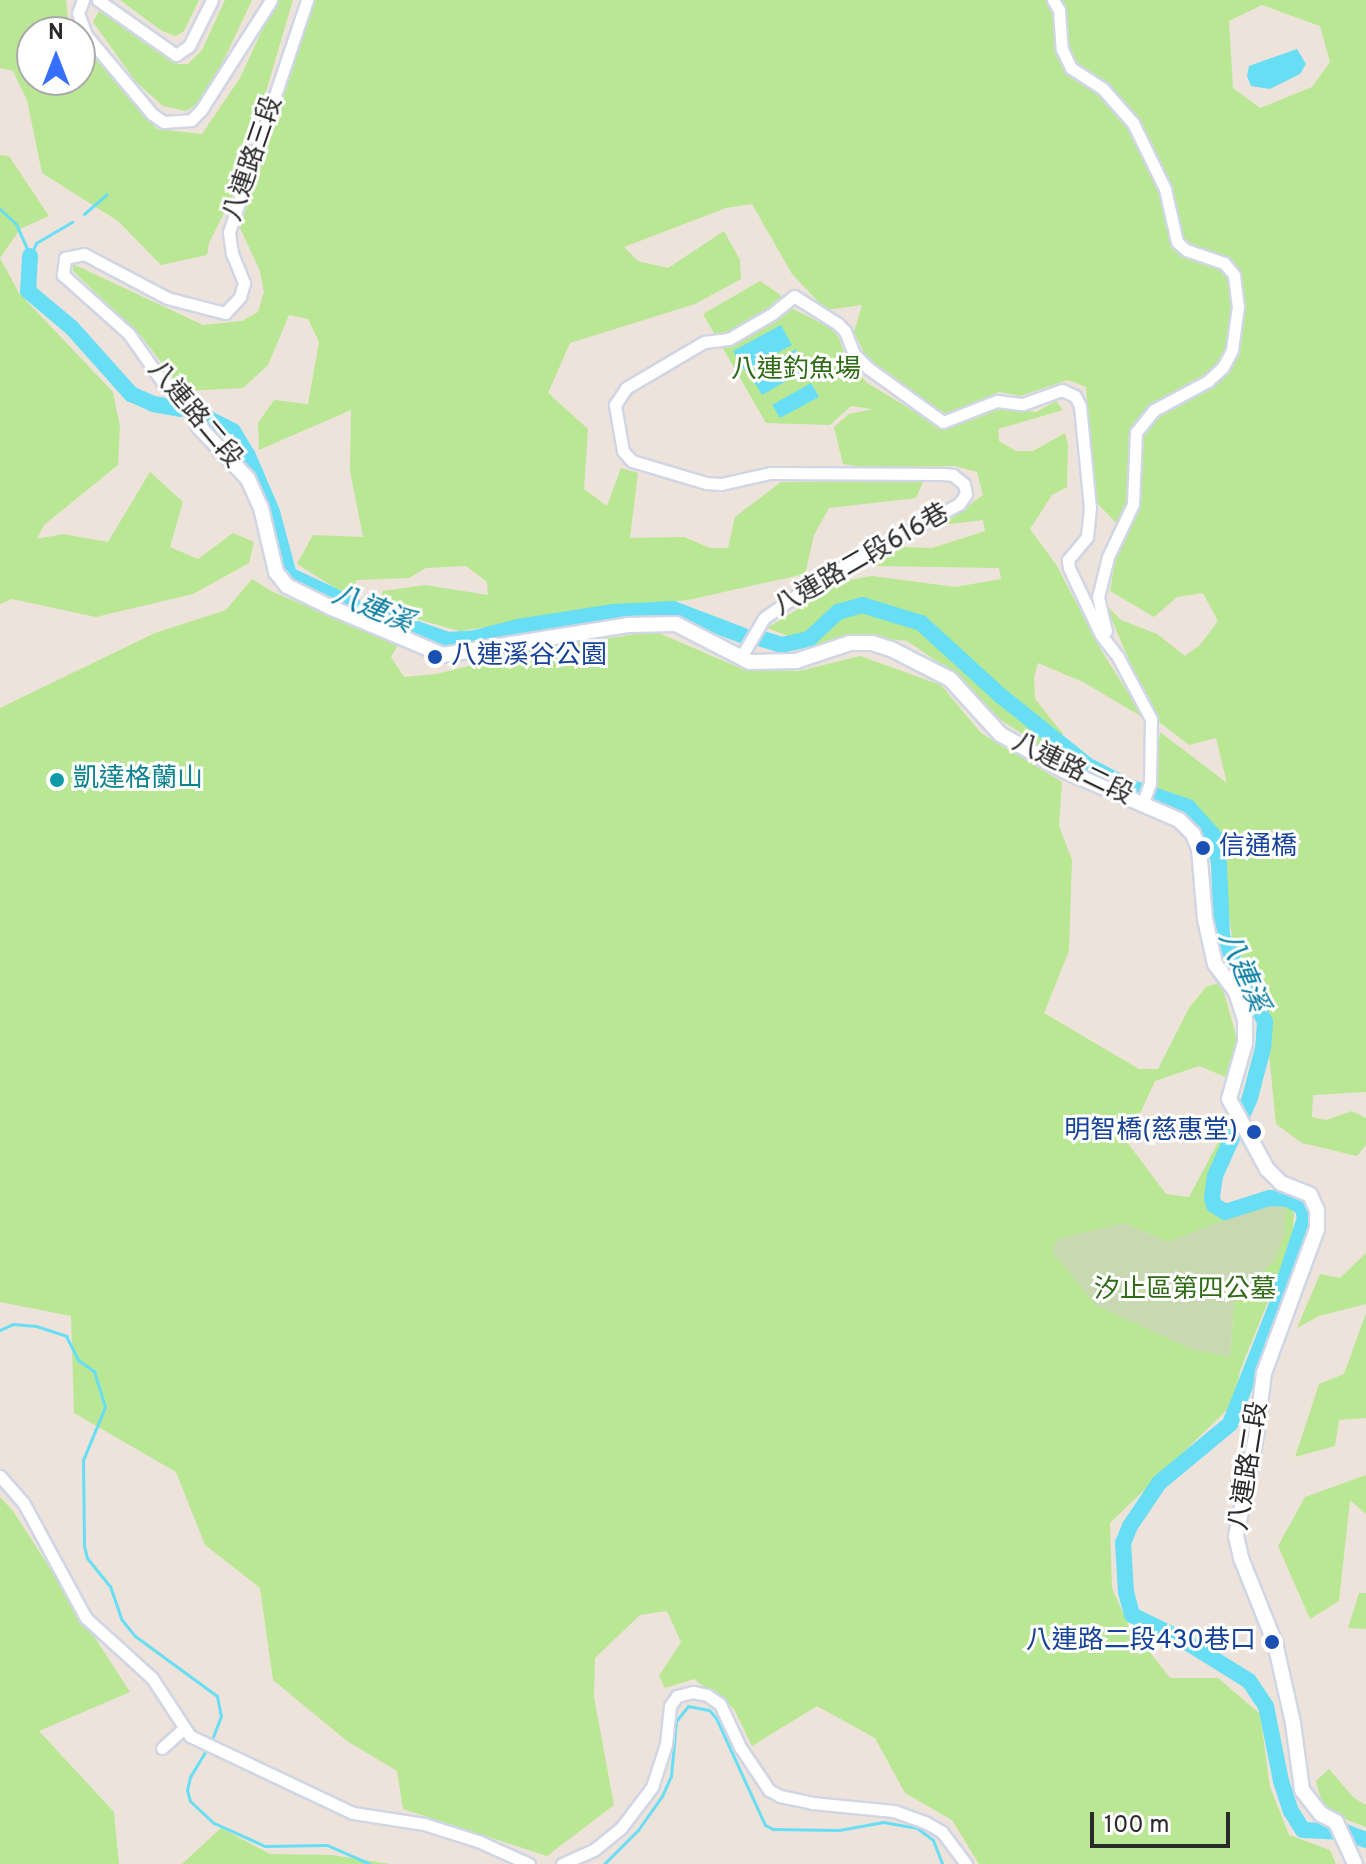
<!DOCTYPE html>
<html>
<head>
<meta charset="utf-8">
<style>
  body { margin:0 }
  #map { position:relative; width:1366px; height:1864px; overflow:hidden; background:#ede3db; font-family:Overpass,"Noto Sans TC",sans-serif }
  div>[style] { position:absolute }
  .green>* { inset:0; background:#b9e794 }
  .cemetery>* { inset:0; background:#c8d8b1 }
  .water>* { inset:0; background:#68def5 }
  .stream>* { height:3px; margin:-1.5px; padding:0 1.5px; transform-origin:1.5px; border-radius:1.5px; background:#68def5 }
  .river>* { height:16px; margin:-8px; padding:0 8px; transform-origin:8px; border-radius:8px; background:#68def5 }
  .roads { filter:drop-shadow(2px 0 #d0d6e4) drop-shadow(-2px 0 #d0d6e4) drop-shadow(0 2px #d0d6e4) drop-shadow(0 -2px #d0d6e4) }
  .minor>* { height:11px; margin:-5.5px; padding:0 5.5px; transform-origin:5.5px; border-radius:5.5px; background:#fff }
  .tertiary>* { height:14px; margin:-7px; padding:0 7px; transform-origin:7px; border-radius:7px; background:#fff }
  .dots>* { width:22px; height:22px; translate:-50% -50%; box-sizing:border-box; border:4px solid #fff; border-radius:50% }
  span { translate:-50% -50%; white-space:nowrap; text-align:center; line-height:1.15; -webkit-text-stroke:6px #fff; paint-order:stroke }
  .street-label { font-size:26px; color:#2a2a2a }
  .park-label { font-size:26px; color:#306b16 }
  .transit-label { font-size:26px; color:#164399 }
  .left { translate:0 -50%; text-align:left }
  .right { translate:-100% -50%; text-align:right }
  .culture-label { font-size:26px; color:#0d838f }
  .water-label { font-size:28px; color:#067ca2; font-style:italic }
  .north { position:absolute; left:16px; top:16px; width:80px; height:80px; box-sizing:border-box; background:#fff; border:2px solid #aaa; border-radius:50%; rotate:0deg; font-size:22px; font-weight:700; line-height:32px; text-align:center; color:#2a2a2a }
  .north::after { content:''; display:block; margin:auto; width:28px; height:36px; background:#3670ff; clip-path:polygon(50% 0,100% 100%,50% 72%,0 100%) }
  .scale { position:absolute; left:1090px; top:1812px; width:140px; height:36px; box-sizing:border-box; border:4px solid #2a2a2a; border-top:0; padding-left:10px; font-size:24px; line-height:28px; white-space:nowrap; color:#2a2a2a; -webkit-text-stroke:6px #fff; paint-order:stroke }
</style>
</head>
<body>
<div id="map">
  <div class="green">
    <i style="clip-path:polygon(0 0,66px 0,69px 27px,73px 32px,32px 32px,32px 80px,80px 80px,80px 40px,157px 129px,202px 134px,240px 78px,276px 0,293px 0,239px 183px,209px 243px,207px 255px,161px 265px,118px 221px,42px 173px,27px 100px,13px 71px,0 68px)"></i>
    <i style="clip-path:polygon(120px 0,199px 0,184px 31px,176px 36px,162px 31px)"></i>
    <i style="clip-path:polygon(225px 0,252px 0,206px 98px,186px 111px,163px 106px,136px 82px,93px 22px,99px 11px,178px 64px,188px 64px,202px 50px)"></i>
    <i style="clip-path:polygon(evenodd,312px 0,1366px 0,1366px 1092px,1313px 1095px,1312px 1117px,1326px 1120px,1352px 1111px,1366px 1118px,1366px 1145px,1357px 1156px,1302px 1143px,1276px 1124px,1263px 995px,1233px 945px,1221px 852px,1195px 803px,1154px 787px,1160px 732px,1227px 783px,1216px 738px,1189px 745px,1154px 718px,1105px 604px,1121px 620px,1157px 634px,1185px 656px,1200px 645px,1218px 621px,1203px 593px,1177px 597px,1154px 617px,1110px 591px,1116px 556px,1125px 532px,1093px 499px,1086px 387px,1068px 380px,1020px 396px,999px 392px,944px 416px,870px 365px,854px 332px,862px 305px,826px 310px,792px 274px,752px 204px,726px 208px,624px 247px,638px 261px,668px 268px,724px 231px,740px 260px,741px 279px,695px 304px,570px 343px,548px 393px,588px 429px,584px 489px,607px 506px,621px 468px,638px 473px,630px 538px,684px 537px,710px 548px,728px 548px,735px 517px,781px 482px,923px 482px,916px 498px,829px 508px,814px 535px,805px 574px,688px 600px,615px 607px,460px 631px,377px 608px,383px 591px,425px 585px,488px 595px,487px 582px,466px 566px,426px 568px,409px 578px,356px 580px,354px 594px,337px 589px,297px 564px,313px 535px,363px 537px,350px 471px,351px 410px,259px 450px,258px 423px,274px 400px,308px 404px,319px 342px,308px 319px,289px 315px,268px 365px,243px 388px,183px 391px,142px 337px,73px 271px,73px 264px,203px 325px,242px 321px,258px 312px,264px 292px,260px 271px,240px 228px,312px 0,1262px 5px,1320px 26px,1330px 62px,1312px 87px,1260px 108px,1233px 88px,1229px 21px,1262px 5px)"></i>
    <i style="clip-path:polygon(0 155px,9px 156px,49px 216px,20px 229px,0 258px,19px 293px,113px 392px,120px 427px,118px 465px,44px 525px,37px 539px,63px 534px,108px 542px,150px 472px,183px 502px,170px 547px,198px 559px,233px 533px,254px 542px,249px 563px,193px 594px,96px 617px,12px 599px,0 604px)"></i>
    <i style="clip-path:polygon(760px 281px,779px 294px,791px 308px,831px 328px,839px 338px,846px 358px,867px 383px,942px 428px,1001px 407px,1036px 412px,1056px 401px,1063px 410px,998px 429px,999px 441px,1016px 451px,1033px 451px,1065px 433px,1068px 444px,1067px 487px,1052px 495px,1030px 529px,1057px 566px,1101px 650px,1144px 718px,1083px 682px,1038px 663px,1034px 677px,1035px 699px,1063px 734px,1050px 752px,987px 711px,957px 675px,907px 641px,846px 635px,817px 647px,767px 628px,844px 581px,872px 576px,955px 587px,1001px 579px,999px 568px,872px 566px,903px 547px,932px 548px,985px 531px,983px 520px,942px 525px,983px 495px,977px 472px,955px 466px,871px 468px,843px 464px,834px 427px,849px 414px,873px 409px,851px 406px,830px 425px,766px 423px,703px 314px)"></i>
    <i style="clip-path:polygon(evenodd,252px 579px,271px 591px,398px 645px,391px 657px,404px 677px,436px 674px,530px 651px,654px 631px,740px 668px,799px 671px,860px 656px,941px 685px,981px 733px,1062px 782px,1059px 826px,1072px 860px,1069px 951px,1044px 1013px,1139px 1069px,1158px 1069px,1189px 1008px,1206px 987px,1221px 982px,1237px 1039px,1226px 1077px,1199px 1066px,1155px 1081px,1127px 1142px,1166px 1194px,1189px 1197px,1220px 1139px,1223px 1142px,1205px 1197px,1209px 1210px,1229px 1211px,1271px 1196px,1286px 1200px,1294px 1214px,1292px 1242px,1241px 1368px,1232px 1405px,1110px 1523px,1112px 1588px,1129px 1626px,1170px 1678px,1218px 1678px,1260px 1714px,1270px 1787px,1289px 1835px,1330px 1850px,1336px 1864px,979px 1864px,952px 1820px,905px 1793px,875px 1738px,817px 1706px,752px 1746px,734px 1709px,694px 1679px,665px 1688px,659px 1676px,681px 1642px,667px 1611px,640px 1615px,595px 1658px,594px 1697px,614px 1805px,547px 1856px,403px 1809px,397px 1771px,347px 1741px,273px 1680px,260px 1588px,205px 1545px,176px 1472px,74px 1413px,71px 1316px,0 1302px,0 708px,155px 633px,226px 610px,252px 579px,1123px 1223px,1168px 1242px,1275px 1259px,1234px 1304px,1230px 1357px,1123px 1223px)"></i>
    <i style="clip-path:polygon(1366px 1253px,1366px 1304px,1319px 1316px,1297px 1328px,1320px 1274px,1340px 1278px)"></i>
    <i style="clip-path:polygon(1366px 1313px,1366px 1418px,1339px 1420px,1335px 1446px,1295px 1457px,1319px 1384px,1344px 1374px)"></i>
    <i style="clip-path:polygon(1366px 1475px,1366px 1514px,1350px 1500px,1339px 1601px,1310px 1619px,1278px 1546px,1305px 1497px)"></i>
    <i style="clip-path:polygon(0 1497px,13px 1511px,130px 1692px,39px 1731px,114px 1812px,119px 1864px,0 1864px)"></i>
    <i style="clip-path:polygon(1359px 1593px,1366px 1593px,1366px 1629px,1348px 1628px)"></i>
    <i style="clip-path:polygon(1329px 1769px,1354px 1798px,1366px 1805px,1366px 1827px,1324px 1811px,1316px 1781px)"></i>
    <i style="clip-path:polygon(221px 1828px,270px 1854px,332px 1855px,390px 1864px,182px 1864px)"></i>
  </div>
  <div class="cemetery">
    <i style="clip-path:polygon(1275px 1200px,1286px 1206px,1284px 1235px,1275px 1259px,1234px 1304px,1230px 1357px,1191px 1349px,1097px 1306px,1052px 1252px,1057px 1239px,1123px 1223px,1168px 1242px)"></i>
  </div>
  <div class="water">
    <i style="clip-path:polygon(1297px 49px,1306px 64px,1300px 74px,1270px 89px,1251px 86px,1247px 76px,1249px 66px)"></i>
    <i style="clip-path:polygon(781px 325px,792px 345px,745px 371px,733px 351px)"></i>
    <i style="clip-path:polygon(796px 349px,807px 369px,762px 395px,751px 376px)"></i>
    <i style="clip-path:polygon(811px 383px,819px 397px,780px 418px,772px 405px)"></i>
  </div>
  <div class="stream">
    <i style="left:0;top:209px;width:22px;rotate:43deg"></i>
    <i style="left:16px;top:224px;width:35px;rotate:66deg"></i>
    <i style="left:84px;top:214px;width:30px;rotate:-41deg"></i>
    <i style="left:30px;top:256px;width:14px;rotate:-65deg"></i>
    <i style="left:36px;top:243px;width:42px;rotate:-30.3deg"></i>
    <i style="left:0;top:1330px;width:14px;rotate:-25deg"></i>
    <i style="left:13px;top:1324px;width:23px;rotate:5deg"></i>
    <i style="left:36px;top:1326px;width:32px;rotate:18deg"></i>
    <i style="left:66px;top:1336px;width:27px;rotate:63deg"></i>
    <i style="left:78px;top:1360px;width:19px;rotate:35deg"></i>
    <i style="left:94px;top:1371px;width:38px;rotate:73deg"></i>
    <i style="left:105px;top:1407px;width:57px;rotate:112.5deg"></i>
    <i style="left:83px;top:1460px;width:86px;rotate:89.3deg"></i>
    <i style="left:84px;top:1546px;width:12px;rotate:76deg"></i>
    <i style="left:87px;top:1558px;width:36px;rotate:51deg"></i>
    <i style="left:110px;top:1586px;width:36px;rotate:71deg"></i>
    <i style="left:122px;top:1620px;width:21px;rotate:51deg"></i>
    <i style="left:135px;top:1636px;width:102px;rotate:36.2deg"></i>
    <i style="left:217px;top:1696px;width:20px;rotate:79deg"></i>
    <i style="left:221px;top:1716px;width:22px;rotate:111deg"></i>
    <i style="left:205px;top:1752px;width:29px;rotate:121deg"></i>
    <i style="left:190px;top:1777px;width:13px;rotate:103deg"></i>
    <i style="left:187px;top:1790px;width:11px;rotate:75deg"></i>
    <i style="left:190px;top:1801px;width:33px;rotate:43deg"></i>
    <i style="left:214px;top:1823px;width:56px;rotate:24.3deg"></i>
    <i style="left:265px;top:1846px;width:62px;rotate:-0.9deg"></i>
    <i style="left:327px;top:1845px;width:47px;rotate:23.8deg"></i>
    <i style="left:604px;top:1864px;width:48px;rotate:-45deg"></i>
    <i style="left:638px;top:1830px;width:42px;rotate:-54.8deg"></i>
    <i style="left:662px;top:1796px;width:22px;rotate:-66deg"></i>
    <i style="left:671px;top:1776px;width:55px;rotate:-84.8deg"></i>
    <i style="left:676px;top:1721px;width:19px;rotate:-51deg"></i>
    <i style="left:688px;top:1706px;width:21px;rotate:11deg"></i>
    <i style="left:709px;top:1710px;width:11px;rotate:49deg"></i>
    <i style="left:716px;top:1718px;width:118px;rotate:65.4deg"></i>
    <i style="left:765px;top:1825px;width:9px;rotate:27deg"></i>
    <i style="left:773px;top:1829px;width:66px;rotate:0.9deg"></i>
    <i style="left:839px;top:1830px;width:45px;rotate:-10.3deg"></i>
    <i style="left:883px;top:1822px;width:35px;rotate:10deg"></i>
    <i style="left:917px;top:1828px;width:20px;rotate:37deg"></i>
    <i style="left:933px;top:1840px;width:26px;rotate:69deg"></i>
  </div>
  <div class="river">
    <i style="left:30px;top:256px;width:35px;rotate:93deg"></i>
    <i style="left:28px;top:291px;width:57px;rotate:40.1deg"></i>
    <i style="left:72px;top:328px;width:89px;rotate:48.2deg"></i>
    <i style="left:131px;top:394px;width:24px;rotate:24deg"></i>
    <i style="left:153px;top:404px;width:29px;rotate:10deg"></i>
    <i style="left:194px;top:411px;width:44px;rotate:27.1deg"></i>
    <i style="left:233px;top:431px;width:29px;rotate:59deg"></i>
    <i style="left:248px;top:456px;width:61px;rotate:66.8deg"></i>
    <i style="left:272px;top:512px;width:65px;rotate:74.9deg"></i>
    <i style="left:289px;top:575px;width:87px;rotate:25.1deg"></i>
    <i style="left:368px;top:612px;width:85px;rotate:19.3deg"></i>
    <i style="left:448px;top:640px;width:27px;rotate:-4deg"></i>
    <i style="left:475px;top:638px;width:44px;rotate:-14.3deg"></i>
    <i style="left:518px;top:627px;width:97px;rotate:-8.9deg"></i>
    <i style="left:614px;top:612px;width:59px;rotate:-2.9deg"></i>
    <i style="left:673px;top:609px;width:76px;rotate:20.8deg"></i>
    <i style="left:759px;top:638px;width:24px;rotate:17deg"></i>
    <i style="left:782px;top:645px;width:28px;rotate:-13deg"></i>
    <i style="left:809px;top:639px;width:40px;rotate:-43deg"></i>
    <i style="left:838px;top:612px;width:25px;rotate:-16deg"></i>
    <i style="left:862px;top:605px;width:62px;rotate:17deg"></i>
    <i style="left:921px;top:623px;width:108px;rotate:42.4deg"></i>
    <i style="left:1001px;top:696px;width:110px;rotate:38.7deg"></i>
    <i style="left:1087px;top:765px;width:45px;rotate:27.7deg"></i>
    <i style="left:1127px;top:786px;width:65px;rotate:19deg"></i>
    <i style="left:1188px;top:807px;width:39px;rotate:48deg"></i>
    <i style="left:1214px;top:836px;width:28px;rotate:80deg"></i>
    <i style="left:1219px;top:864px;width:72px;rotate:87.6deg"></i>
    <i style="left:1222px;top:936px;width:96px;rotate:63.4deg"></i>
    <i style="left:1265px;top:1022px;width:26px;rotate:94deg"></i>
    <i style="left:1263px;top:1048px;width:52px;rotate:104.6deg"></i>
    <i style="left:1250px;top:1098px;width:85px;rotate:114.2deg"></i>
    <i style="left:1215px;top:1176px;width:22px;rotate:98deg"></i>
    <i style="left:1212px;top:1198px;width:7px;rotate:74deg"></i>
    <i style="left:1214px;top:1205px;width:13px;rotate:32deg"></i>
    <i style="left:1225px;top:1212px;width:46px;rotate:-17.7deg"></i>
    <i style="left:1269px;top:1198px;width:19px;rotate:3deg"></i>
    <i style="left:1288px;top:1199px;width:17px;rotate:31deg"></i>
    <i style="left:1303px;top:1208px;width:10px;rotate:79deg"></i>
    <i style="left:1305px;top:1218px;width:94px;rotate:108deg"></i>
    <i style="left:1276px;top:1307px;width:126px;rotate:111.5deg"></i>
    <i style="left:1230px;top:1424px;width:92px;rotate:140.3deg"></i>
    <i style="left:1159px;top:1483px;width:52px;rotate:124deg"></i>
    <i style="left:1130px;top:1526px;width:18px;rotate:112deg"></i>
    <i style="left:1123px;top:1543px;width:49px;rotate:86.5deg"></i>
    <i style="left:1126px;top:1592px;width:24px;rotate:75deg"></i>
    <i style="left:1132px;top:1615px;width:57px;rotate:26.1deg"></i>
    <i style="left:1183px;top:1640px;width:78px;rotate:31.8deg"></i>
    <i style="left:1249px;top:1681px;width:30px;rotate:56deg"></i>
    <i style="left:1266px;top:1706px;width:76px;rotate:78.7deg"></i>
    <i style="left:1281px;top:1781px;width:32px;rotate:72deg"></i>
    <i style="left:1291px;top:1811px;width:22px;rotate:58deg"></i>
    <i style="left:1303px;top:1830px;width:42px;rotate:2.7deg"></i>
    <i style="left:1345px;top:1832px;width:22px;rotate:21deg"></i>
  </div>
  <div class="roads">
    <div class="minor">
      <i style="left:83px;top:0;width:14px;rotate:111deg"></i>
      <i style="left:78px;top:13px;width:23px;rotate:70deg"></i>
      <i style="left:86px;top:35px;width:103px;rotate:50.1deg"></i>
      <i style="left:152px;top:114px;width:14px;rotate:34deg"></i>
      <i style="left:164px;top:122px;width:27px;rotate:-4deg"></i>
      <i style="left:191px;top:120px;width:14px;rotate:-45deg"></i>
      <i style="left:201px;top:110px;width:130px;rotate:-57.5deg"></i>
      <i style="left:98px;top:0;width:95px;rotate:35.2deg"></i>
      <i style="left:176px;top:55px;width:16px;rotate:-35deg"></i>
      <i style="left:189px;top:46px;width:51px;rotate:-63.4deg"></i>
      <i style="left:1053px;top:0;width:12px;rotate:59deg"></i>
      <i style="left:1059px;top:10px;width:39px;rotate:86deg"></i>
      <i style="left:1062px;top:49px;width:21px;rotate:65deg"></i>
      <i style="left:1071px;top:68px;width:38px;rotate:33deg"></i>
      <i style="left:1103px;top:89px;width:45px;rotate:48.6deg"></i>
      <i style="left:1133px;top:123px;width:73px;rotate:64.1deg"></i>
      <i style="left:1165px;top:189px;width:54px;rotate:77.2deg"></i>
      <i style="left:1177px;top:242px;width:12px;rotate:42deg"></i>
      <i style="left:1186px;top:250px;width:40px;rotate:18.9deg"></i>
      <i style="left:1224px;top:263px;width:16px;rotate:50deg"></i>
      <i style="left:1234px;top:275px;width:31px;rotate:83deg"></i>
      <i style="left:1238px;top:306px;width:44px;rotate:97.8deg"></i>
      <i style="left:1232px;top:350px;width:19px;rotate:118deg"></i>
      <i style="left:1223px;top:367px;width:21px;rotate:137deg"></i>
      <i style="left:1208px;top:381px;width:61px;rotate:151.8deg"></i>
      <i style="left:1154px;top:410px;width:28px;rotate:129deg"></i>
      <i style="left:1136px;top:432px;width:72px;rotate:92.4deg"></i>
      <i style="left:1133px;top:504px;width:59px;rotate:115.3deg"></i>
      <i style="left:1108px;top:557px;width:41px;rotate:104deg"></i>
      <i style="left:1098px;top:597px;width:35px;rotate:77deg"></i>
      <i style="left:188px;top:404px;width:31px;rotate:-140deg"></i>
      <i style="left:164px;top:384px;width:61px;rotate:-125deg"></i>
      <i style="left:129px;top:334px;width:89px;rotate:-138.2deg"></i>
      <i style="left:63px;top:275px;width:17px;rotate:-83deg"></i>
      <i style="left:65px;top:258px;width:19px;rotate:-12deg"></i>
      <i style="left:84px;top:254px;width:94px;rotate:27.9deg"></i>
      <i style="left:167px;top:298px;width:60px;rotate:14.5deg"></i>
      <i style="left:225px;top:313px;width:22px;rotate:-47deg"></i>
      <i style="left:240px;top:297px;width:15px;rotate:-74deg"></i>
      <i style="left:244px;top:283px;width:31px;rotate:-112deg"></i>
      <i style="left:232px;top:254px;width:22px;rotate:-98deg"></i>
      <i style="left:229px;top:232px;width:245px;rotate:-71.4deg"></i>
      <i style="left:741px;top:657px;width:45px;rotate:-59.5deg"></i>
      <i style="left:764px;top:618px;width:65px;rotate:-34.9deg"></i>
      <i style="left:817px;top:581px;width:162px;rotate:-28.5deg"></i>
      <i style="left:959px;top:504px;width:12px;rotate:-55deg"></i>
      <i style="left:966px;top:494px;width:10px;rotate:-101deg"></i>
      <i style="left:964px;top:484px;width:14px;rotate:-141deg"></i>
      <i style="left:953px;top:475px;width:10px;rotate:-174deg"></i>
      <i style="left:943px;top:474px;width:173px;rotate:-179.7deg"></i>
      <i style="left:770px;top:473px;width:50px;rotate:167.3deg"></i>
      <i style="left:721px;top:484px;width:15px;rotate:-176deg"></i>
      <i style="left:706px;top:483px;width:77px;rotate:-163.4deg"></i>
      <i style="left:632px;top:461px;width:13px;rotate:-132deg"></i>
      <i style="left:623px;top:451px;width:47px;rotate:-99.9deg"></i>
      <i style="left:615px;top:405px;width:20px;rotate:-57deg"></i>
      <i style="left:626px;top:388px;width:91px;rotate:-30.5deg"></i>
      <i style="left:704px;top:342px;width:25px;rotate:-7deg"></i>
      <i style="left:729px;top:339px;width:50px;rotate:-30.2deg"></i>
      <i style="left:772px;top:314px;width:28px;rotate:-39deg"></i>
      <i style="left:794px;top:296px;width:52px;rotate:32.5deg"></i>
      <i style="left:838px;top:324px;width:10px;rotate:45deg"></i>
      <i style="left:845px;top:331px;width:25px;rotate:69deg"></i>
      <i style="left:854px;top:354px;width:20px;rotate:45deg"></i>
      <i style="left:868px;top:368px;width:92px;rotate:35.8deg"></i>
      <i style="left:943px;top:422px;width:58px;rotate:-21.3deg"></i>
      <i style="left:997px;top:401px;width:26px;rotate:7deg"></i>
      <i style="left:1023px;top:404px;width:41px;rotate:-19.7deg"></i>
      <i style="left:1062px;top:390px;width:14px;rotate:25deg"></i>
      <i style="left:1075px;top:396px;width:11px;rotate:63deg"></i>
      <i style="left:1080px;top:406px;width:102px;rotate:84.4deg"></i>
      <i style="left:1090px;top:508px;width:29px;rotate:96deg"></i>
      <i style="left:1087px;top:537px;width:30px;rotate:130deg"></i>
      <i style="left:1068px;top:560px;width:8px;rotate:83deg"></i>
      <i style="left:1069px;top:568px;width:74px;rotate:64.5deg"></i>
      <i style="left:1101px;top:635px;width:28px;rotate:52deg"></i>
      <i style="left:1118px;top:657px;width:70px;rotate:62deg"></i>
      <i style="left:1151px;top:719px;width:64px;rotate:90.9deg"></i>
      <i style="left:1150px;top:783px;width:23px;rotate:110deg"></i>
      <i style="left:0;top:1476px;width:35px;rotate:49deg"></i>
      <i style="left:23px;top:1502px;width:132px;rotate:61.5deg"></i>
      <i style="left:86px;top:1618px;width:89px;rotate:42.3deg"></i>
      <i style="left:152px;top:1678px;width:69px;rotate:56.8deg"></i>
      <i style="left:190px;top:1736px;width:180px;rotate:25.3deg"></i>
      <i style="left:353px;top:1813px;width:72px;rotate:8.8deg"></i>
      <i style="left:424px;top:1824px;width:57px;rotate:17.5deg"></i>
      <i style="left:478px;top:1841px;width:56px;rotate:24.3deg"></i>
      <i style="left:162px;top:1748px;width:28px;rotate:-42deg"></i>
      <i style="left:562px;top:1864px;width:36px;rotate:-24deg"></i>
      <i style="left:595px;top:1849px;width:33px;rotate:-39deg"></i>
      <i style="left:621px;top:1828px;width:51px;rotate:-52.9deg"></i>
      <i style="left:652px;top:1787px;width:45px;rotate:-72deg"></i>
      <i style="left:666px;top:1744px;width:38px;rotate:-84deg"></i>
      <i style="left:670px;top:1706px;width:12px;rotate:-55deg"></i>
      <i style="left:677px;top:1696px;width:16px;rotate:-14deg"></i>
      <i style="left:693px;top:1692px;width:14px;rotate:12deg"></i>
      <i style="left:707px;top:1695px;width:16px;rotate:35deg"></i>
      <i style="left:720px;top:1704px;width:47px;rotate:65.1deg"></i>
      <i style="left:740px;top:1747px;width:52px;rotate:56deg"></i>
      <i style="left:769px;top:1790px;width:13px;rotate:29deg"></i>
      <i style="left:780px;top:1796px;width:33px;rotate:12deg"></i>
      <i style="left:812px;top:1803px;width:82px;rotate:5.6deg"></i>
      <i style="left:894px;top:1811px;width:33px;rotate:20deg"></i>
      <i style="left:925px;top:1822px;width:20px;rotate:30deg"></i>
      <i style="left:942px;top:1832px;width:40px;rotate:53deg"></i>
    </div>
    <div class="tertiary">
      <i style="left:188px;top:404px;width:25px;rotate:64deg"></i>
      <i style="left:199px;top:427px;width:71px;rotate:46.7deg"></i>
      <i style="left:248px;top:479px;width:32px;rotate:66deg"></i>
      <i style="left:261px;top:508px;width:66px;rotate:76.8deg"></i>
      <i style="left:276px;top:572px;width:18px;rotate:52deg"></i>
      <i style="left:287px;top:586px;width:50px;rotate:26.1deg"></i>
      <i style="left:332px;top:608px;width:121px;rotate:22.9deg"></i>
      <i style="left:443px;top:655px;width:187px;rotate:-9.2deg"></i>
      <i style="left:628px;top:625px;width:48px;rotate:-1.2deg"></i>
      <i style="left:676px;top:624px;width:83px;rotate:27.2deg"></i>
      <i style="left:750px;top:662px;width:46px;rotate:-1.2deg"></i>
      <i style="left:796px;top:661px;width:57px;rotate:-18.4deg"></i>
      <i style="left:850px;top:643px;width:22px"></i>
      <i style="left:872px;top:643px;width:20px;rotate:18deg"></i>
      <i style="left:891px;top:649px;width:66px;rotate:27deg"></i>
      <i style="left:950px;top:679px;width:74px;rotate:47.7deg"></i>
      <i style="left:1000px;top:734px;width:73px;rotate:29.7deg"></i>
      <i style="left:1063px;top:770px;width:126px;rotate:23.3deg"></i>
      <i style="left:1179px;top:820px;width:20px;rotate:45deg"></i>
      <i style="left:1193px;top:834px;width:16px;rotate:68deg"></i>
      <i style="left:1199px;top:849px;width:70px;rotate:85.1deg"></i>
      <i style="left:1205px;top:919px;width:46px;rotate:77.5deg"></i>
      <i style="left:1215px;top:964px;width:35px;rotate:53deg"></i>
      <i style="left:1236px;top:992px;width:29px;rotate:72deg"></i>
      <i style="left:1245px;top:1020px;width:23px;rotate:90deg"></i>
      <i style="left:1245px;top:1043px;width:58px;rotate:105.9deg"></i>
      <i style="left:1229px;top:1099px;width:80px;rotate:61.5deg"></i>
      <i style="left:1267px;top:1169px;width:20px;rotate:45deg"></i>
      <i style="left:1281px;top:1183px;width:31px;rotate:22deg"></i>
      <i style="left:1310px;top:1195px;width:17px;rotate:65deg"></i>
      <i style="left:1317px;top:1210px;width:19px;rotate:90deg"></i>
      <i style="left:1317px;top:1229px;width:153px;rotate:110.2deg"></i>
      <i style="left:1264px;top:1373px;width:64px;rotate:97.2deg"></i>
      <i style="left:1256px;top:1436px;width:102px;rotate:101.3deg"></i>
      <i style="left:1236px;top:1536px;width:23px;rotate:77deg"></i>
      <i style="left:1241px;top:1558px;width:92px;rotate:68.2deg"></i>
      <i style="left:1275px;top:1643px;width:82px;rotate:77.3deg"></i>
      <i style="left:1293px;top:1723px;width:68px;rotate:82.3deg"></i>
      <i style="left:1302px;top:1790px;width:31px;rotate:52deg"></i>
      <i style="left:1321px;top:1814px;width:17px;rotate:28deg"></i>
      <i style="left:1336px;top:1822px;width:46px;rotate:65.7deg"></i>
    </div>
  </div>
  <div class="dots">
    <i style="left:435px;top:657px;background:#1a4fb4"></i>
    <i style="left:57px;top:780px;background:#0f9aa8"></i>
    <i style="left:1203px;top:848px;background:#1a4fb4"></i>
    <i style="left:1254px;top:1132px;background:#1a4fb4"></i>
    <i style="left:1272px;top:1642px;background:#1a4fb4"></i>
  </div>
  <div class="street-label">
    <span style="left:254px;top:159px;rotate:-71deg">八連路三段</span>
    <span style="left:194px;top:415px;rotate:50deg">八連路二段</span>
    <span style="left:862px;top:561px;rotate:-30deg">八連路二段616巷</span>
    <span style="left:1072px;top:770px;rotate:26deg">八連路二段</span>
    <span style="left:1250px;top:1466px;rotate:-81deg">八連路二段</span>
  </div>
  <div class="park-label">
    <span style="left:796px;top:371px">八連釣魚場</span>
    <span style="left:1185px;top:1291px">汐止區第四公墓</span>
  </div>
  <div class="transit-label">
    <span class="left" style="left:451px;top:657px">八連溪谷公園</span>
    <span class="left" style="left:1219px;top:848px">信通橋</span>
    <span class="right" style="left:1238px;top:1132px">明智橋(慈惠堂)</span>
    <span class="right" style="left:1256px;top:1642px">八連路二段430巷口</span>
  </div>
  <div class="culture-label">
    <span class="left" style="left:73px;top:780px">凱達格蘭山</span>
  </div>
  <div class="water-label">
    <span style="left:372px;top:610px;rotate:22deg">八連溪</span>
    <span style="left:1242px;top:972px;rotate:67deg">八連溪</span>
  </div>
  <div class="north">N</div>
  <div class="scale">100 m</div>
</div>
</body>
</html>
